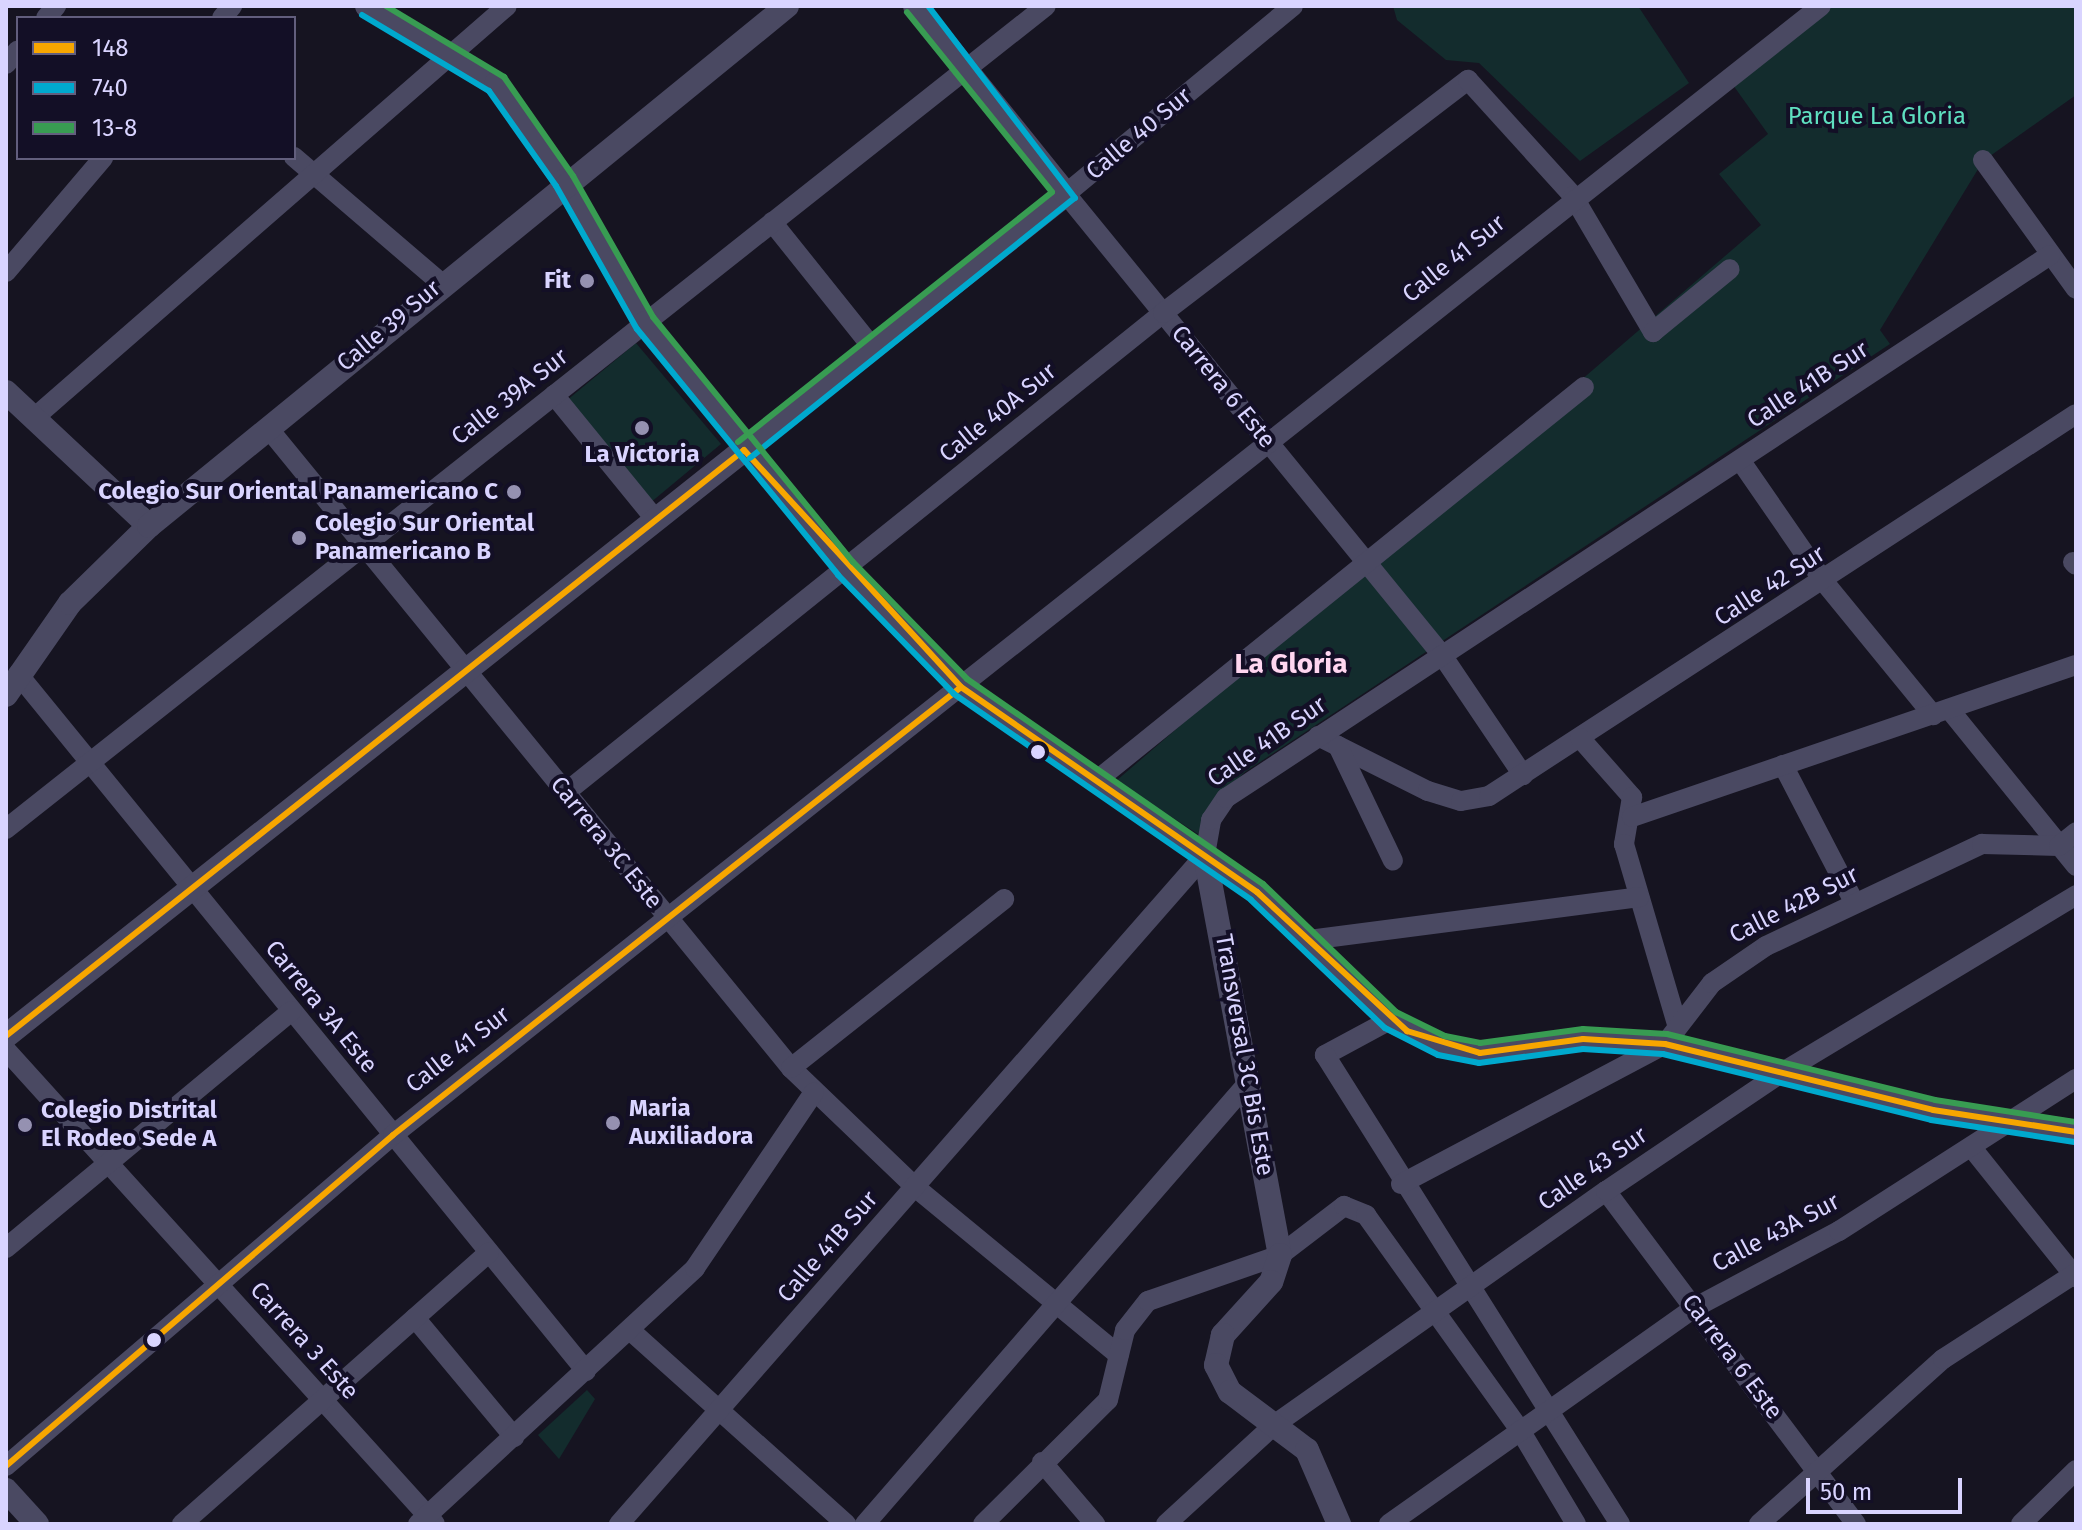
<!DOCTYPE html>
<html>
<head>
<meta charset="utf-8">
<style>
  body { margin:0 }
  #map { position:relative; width:2082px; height:1530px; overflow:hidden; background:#161421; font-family:"Fira Sans",sans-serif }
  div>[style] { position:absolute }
  .green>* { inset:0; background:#132c2d }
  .minor>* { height:20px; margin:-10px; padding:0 10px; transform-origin:10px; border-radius:10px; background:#4a4962 }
  .tertiary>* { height:24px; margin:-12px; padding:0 12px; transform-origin:12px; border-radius:12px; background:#4a4962 }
  .bus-1>* { height:6px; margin:-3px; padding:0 3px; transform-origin:3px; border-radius:3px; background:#f7a600 }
  .bus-2>* { height:6px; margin:-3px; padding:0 3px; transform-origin:3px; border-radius:3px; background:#00a9ce }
  .bus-3>* { height:6px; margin:-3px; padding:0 3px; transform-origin:3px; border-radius:3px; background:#389c52 }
  .dots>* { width:22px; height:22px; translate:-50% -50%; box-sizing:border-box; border:4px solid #130f26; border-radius:50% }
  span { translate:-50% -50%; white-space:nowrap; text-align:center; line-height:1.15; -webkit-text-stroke:8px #130f26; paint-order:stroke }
  .park-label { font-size:24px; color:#5fe0c0 }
  .street-label { font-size:24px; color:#d9d4ff }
  .poi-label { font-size:24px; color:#d9d4ff; font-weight:700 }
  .right { translate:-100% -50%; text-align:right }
  .left { translate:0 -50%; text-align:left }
  .quarter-label { font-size:28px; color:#ffd6f0; font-weight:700 }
  .frame { position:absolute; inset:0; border:8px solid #d9d4ff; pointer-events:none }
  .legend { position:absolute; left:16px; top:16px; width:280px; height:144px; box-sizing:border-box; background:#130f26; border:2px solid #625e7d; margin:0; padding:10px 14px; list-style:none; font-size:24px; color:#d9d4ff }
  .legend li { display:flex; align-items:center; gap:16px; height:40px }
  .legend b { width:40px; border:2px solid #625e7d }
  .scale { position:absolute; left:1806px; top:1478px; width:156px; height:36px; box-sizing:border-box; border:4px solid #d9d4ff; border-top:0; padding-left:10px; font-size:24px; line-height:28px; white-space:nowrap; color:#d9d4ff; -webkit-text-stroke:6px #130f26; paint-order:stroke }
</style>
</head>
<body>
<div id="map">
  <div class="green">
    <i style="clip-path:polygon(1393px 6px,1638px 6px,1689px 83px,1580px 161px,1479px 63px,1446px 60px,1397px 20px)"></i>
    <i style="clip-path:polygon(1832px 6px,2076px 6px,2076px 95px,1983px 161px,1880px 330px,1890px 344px,1245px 772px,1213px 802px,1198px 834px,1116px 781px,1761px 225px,1719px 174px,1768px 134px,1733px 85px)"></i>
    <i style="clip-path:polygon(636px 343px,721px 444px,650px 503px,566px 401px)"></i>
    <i style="clip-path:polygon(587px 1390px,595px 1399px,559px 1459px,538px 1435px)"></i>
  </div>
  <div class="minor">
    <i style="left:1293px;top:6px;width:295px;rotate:140.4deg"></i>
    <i style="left:1066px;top:194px;width:595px;rotate:50.8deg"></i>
    <i style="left:1442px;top:655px;width:145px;rotate:56deg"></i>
    <i style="left:46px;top:18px;width:16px;rotate:-50deg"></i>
    <i style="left:222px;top:18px;width:16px;rotate:-50deg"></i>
    <i style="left:6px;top:64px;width:18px;rotate:-49deg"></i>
    <i style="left:294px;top:157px;width:192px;rotate:40.6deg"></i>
    <i style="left:1983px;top:160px;width:159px;rotate:54.2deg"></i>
    <i style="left:772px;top:222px;width:161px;rotate:51.3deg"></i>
    <i style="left:6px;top:272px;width:150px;rotate:-49.6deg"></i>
    <i style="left:554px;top:395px;width:161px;rotate:50.8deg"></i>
    <i style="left:34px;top:418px;width:627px;rotate:-41.06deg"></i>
    <i style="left:268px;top:428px;width:827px;rotate:50.74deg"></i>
    <i style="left:791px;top:1068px;width:172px;rotate:43.8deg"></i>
    <i style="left:915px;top:1187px;width:264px;rotate:39.5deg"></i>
    <i style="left:1740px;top:460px;width:150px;rotate:55.4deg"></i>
    <i style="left:1825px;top:583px;width:171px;rotate:50.7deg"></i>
    <i style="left:2073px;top:562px;width:4px;rotate:45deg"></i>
    <i style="left:18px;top:674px;width:899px;rotate:50.82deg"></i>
    <i style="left:1949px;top:709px;width:202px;rotate:51deg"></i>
    <i style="left:1318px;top:736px;width:123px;rotate:26.6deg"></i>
    <i style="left:1428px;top:791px;width:34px;rotate:17deg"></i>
    <i style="left:1461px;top:801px;width:28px;rotate:-10deg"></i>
    <i style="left:1489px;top:796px;width:700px;rotate:-33.05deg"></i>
    <i style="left:1580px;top:738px;width:79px;rotate:48.6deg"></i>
    <i style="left:1632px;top:797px;width:48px;rotate:99.7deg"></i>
    <i style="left:1624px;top:844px;width:188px;rotate:73.6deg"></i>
    <i style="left:1338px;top:746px;width:127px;rotate:64.4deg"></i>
    <i style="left:1783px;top:765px;width:154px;rotate:62.6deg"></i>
    <i style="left:1096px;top:781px;width:627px;rotate:-38.92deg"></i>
    <i style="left:565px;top:793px;width:767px;rotate:-38.75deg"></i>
    <i style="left:1163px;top:313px;width:384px;rotate:-37.4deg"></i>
    <i style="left:1468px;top:80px;width:156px;rotate:47.8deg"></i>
    <i style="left:1573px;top:196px;width:158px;rotate:59.5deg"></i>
    <i style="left:1653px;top:332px;width:99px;rotate:-39.3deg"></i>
    <i style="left:1632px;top:817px;width:469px;rotate:-18.9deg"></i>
    <i style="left:6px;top:829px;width:1326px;rotate:-38.36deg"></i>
    <i style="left:1309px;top:940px;width:333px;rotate:-7.4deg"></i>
    <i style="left:1390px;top:1020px;width:74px;rotate:151.7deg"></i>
    <i style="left:1325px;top:1055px;width:554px;rotate:57.83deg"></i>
    <i style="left:6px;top:1050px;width:639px;rotate:47.85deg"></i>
    <i style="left:791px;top:1068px;width:272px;rotate:-38.4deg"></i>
    <i style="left:1972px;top:1148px;width:166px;rotate:51.3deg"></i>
    <i style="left:1401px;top:1184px;width:299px;rotate:-27.9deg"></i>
    <i style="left:1665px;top:1044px;width:77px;rotate:-52.4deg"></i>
    <i style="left:1712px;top:983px;width:65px;rotate:-34.4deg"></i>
    <i style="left:1766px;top:946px;width:239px;rotate:-25.3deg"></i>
    <i style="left:1982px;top:844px;width:77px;rotate:1.5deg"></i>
    <i style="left:2059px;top:846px;width:22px;rotate:-39deg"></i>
    <i style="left:1606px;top:1191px;width:416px;rotate:53.1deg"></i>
    <i style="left:6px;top:1248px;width:371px;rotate:-39.7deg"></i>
    <i style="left:415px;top:1318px;width:155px;rotate:50.2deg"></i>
    <i style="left:631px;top:1331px;width:289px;rotate:41.9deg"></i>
    <i style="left:1042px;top:1462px;width:82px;rotate:49.5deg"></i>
    <i style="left:6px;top:1466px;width:509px;rotate:-40.54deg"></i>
    <i style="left:393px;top:1135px;width:1820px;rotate:-38.33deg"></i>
    <i style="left:182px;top:1524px;width:410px;rotate:-41.5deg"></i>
    <i style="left:418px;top:1524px;width:377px;rotate:-42.7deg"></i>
    <i style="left:695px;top:1268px;width:212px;rotate:-55.9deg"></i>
    <i style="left:619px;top:1524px;width:889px;rotate:-48.78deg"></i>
    <i style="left:1205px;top:855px;width:36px;rotate:-80deg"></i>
    <i style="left:1211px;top:820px;width:27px;rotate:-56deg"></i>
    <i style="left:1226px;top:798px;width:987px;rotate:-33.38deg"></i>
    <i style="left:865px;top:1524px;width:583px;rotate:-49.04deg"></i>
    <i style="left:983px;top:1524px;width:176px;rotate:-44.8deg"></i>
    <i style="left:1108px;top:1400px;width:72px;rotate:-76.3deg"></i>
    <i style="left:1125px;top:1330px;width:37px;rotate:-52deg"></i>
    <i style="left:1148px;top:1301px;width:140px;rotate:-19.2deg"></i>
    <i style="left:1280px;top:1255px;width:81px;rotate:-37.4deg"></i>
    <i style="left:1344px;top:1206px;width:24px;rotate:22deg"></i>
    <i style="left:1366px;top:1215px;width:264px;rotate:54.4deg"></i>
    <i style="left:1520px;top:1430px;width:109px;rotate:59.2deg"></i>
    <i style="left:1166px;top:1524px;width:147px;rotate:-42.5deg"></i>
    <i style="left:1274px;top:1425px;width:406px;rotate:-35.2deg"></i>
    <i style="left:1606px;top:1191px;width:207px;rotate:-34deg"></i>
    <i style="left:1778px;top:1075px;width:348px;rotate:-31.1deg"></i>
    <i style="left:1389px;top:1524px;width:374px;rotate:-35.3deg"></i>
    <i style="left:1694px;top:1308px;width:164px;rotate:-28deg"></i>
    <i style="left:1839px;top:1231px;width:282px;rotate:-32.7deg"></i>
    <i style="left:1759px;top:1524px;width:247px;rotate:-41.9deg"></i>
    <i style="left:1943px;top:1359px;width:158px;rotate:-32.9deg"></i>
    <i style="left:2021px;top:1524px;width:77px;rotate:-44.5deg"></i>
  </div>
  <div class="tertiary">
    <i style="left:367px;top:6px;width:151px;rotate:31.2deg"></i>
    <i style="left:496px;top:84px;width:118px;rotate:55deg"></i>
    <i style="left:564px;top:181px;width:163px;rotate:60.3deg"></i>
    <i style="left:645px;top:323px;width:318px;rotate:50.7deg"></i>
    <i style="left:846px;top:569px;width:165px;rotate:45.7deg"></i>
    <i style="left:961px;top:687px;width:360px;rotate:34.7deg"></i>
    <i style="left:1257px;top:892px;width:185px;rotate:43.9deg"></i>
    <i style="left:1390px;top:1020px;width:58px;rotate:26.6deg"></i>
    <i style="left:1442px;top:1046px;width:39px;rotate:10deg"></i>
    <i style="left:1480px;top:1053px;width:104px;rotate:-7.7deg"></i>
    <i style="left:1583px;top:1039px;width:82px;rotate:3.5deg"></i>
    <i style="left:1665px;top:1044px;width:276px;rotate:13.8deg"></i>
    <i style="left:1933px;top:1110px;width:145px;rotate:8.7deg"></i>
    <i style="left:6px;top:392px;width:196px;rotate:43.1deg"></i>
    <i style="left:6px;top:695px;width:112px;rotate:-55.2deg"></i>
    <i style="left:70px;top:603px;width:110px;rotate:-44.3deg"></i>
    <i style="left:149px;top:526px;width:823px;rotate:-39.18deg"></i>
    <i style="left:1205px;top:855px;width:407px;rotate:79.4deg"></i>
    <i style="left:1280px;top:1255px;width:28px;rotate:108deg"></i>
    <i style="left:1271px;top:1282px;width:72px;rotate:132.2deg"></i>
    <i style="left:1223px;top:1335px;width:31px;rotate:103deg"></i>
    <i style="left:1216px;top:1365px;width:30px;rotate:63deg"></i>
    <i style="left:1230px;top:1392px;width:96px;rotate:37deg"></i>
    <i style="left:1307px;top:1450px;width:81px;rotate:66.6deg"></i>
    <i style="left:6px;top:1036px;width:1354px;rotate:-38.46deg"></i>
    <i style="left:1066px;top:194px;width:241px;rotate:-128.8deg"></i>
    <i style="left:6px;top:1490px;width:46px;rotate:47.6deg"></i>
  </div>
  <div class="bus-1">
    <i style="left:6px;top:1036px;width:942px;rotate:-38.45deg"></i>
    <i style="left:744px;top:450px;width:321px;rotate:47.5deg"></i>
    <i style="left:961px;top:687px;width:360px;rotate:34.7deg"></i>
    <i style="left:1257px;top:892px;width:205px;rotate:42.8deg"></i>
    <i style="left:1407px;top:1031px;width:76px;rotate:16.8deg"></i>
    <i style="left:1480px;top:1053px;width:104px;rotate:-7.7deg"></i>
    <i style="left:1583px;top:1039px;width:82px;rotate:3.5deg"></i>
    <i style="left:1665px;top:1044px;width:276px;rotate:13.8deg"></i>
    <i style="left:1933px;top:1110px;width:145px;rotate:8.7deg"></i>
    <i style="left:6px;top:1466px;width:509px;rotate:-40.54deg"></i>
    <i style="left:393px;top:1135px;width:723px;rotate:-38.26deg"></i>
  </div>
  <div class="bus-2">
    <i style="left:362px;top:15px;width:148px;rotate:30.9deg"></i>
    <i style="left:489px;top:91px;width:116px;rotate:54.8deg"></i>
    <i style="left:556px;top:186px;width:164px;rotate:60.5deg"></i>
    <i style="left:637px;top:329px;width:318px;rotate:50.7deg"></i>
    <i style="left:838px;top:575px;width:166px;rotate:45.7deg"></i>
    <i style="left:954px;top:694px;width:361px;rotate:34.7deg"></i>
    <i style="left:1251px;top:900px;width:185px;rotate:43.7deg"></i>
    <i style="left:1385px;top:1028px;width:59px;rotate:27deg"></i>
    <i style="left:1438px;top:1055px;width:42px;rotate:11deg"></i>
    <i style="left:1479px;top:1063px;width:105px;rotate:-7.7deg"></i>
    <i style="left:1583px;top:1049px;width:80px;rotate:3.6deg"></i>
    <i style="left:1663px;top:1054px;width:276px;rotate:13.8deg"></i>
    <i style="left:1931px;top:1120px;width:145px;rotate:8.7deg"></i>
    <i style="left:750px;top:458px;width:416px;rotate:-38.7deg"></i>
    <i style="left:1075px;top:198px;width:242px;rotate:-127.4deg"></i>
  </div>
  <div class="bus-3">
    <i style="left:386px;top:6px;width:138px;rotate:31deg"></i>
    <i style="left:504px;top:77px;width:121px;rotate:55.1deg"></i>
    <i style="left:573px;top:176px;width:162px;rotate:60.4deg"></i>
    <i style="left:653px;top:317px;width:316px;rotate:50.8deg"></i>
    <i style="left:853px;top:562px;width:163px;rotate:45.7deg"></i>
    <i style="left:967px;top:679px;width:360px;rotate:34.7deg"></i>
    <i style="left:1263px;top:884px;width:185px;rotate:43.9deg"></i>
    <i style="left:1396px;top:1012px;width:55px;rotate:26.1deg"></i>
    <i style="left:1445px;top:1036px;width:36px;rotate:11deg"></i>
    <i style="left:1480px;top:1043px;width:104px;rotate:-7.7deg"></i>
    <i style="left:1583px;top:1029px;width:84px;rotate:3.4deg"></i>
    <i style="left:1667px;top:1034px;width:276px;rotate:13.8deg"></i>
    <i style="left:1935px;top:1100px;width:143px;rotate:8.9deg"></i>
    <i style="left:738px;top:442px;width:401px;rotate:-38.5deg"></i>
    <i style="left:1052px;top:192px;width:231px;rotate:-128.9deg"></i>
  </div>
  <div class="dots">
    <i style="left:587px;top:281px;background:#9591b1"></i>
    <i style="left:642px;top:428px;background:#9591b1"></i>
    <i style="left:514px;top:492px;background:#9591b1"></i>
    <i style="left:299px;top:538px;background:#9591b1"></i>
    <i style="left:1038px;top:752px;background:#d9d4ff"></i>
    <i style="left:613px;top:1123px;background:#9591b1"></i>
    <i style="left:25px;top:1125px;background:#9591b1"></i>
    <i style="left:154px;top:1340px;background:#d9d4ff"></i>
  </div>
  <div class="park-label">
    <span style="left:1877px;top:117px">Parque La Gloria</span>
  </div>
  <div class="street-label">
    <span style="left:1139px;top:134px;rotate:-40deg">Calle 40 Sur</span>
    <span style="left:1454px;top:259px;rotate:-39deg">Calle 41 Sur</span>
    <span style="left:389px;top:326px;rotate:-40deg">Calle 39 Sur</span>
    <span style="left:1808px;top:385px;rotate:-33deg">Calle 41B Sur</span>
    <span style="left:1223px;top:387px;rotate:51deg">Carrera 6 Este</span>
    <span style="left:510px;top:397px;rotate:-38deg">Calle 39A Sur</span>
    <span style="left:998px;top:413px;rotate:-39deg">Calle 40A Sur</span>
    <span style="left:1770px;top:586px;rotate:-33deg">Calle 42 Sur</span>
    <span style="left:1267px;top:742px;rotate:-35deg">Calle 41B Sur</span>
    <span style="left:606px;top:843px;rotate:51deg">Carrera 3C Este</span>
    <span style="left:1794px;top:905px;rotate:-27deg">Calle 42B Sur</span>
    <span style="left:321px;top:1007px;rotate:51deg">Carrera 3A Este</span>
    <span style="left:458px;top:1050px;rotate:-38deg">Calle 41 Sur</span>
    <span style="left:1244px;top:1055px;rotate:80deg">Transversal 3C Bis Este</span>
    <span style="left:1593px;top:1169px;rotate:-35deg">Calle 43 Sur</span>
    <span style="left:1776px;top:1233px;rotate:-28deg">Calle 43A Sur</span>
    <span style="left:828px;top:1247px;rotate:-49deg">Calle 41B Sur</span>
    <span style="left:304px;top:1341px;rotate:48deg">Carrera 3 Este</span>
    <span style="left:1732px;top:1357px;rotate:53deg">Carrera 6 Este</span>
  </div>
  <div class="poi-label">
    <span class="right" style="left:571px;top:281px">Fit</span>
    <span style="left:642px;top:455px">La Victoria</span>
    <span class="right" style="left:498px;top:492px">Colegio Sur Oriental Panamericano C</span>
    <span class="left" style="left:315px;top:538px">Colegio Sur Oriental<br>Panamericano B</span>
    <span class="left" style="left:629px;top:1123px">Maria<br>Auxiliadora</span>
    <span class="left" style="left:41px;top:1125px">Colegio Distrital<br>El Rodeo Sede A</span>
  </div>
  <div class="quarter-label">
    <span style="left:1291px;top:664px">La Gloria</span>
  </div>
  <div class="frame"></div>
  <ul class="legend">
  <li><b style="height:10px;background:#f7a600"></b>148</li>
  <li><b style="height:10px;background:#00a9ce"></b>740</li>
  <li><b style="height:10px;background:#389c52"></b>13-8</li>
  </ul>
  <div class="scale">50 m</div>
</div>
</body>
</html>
